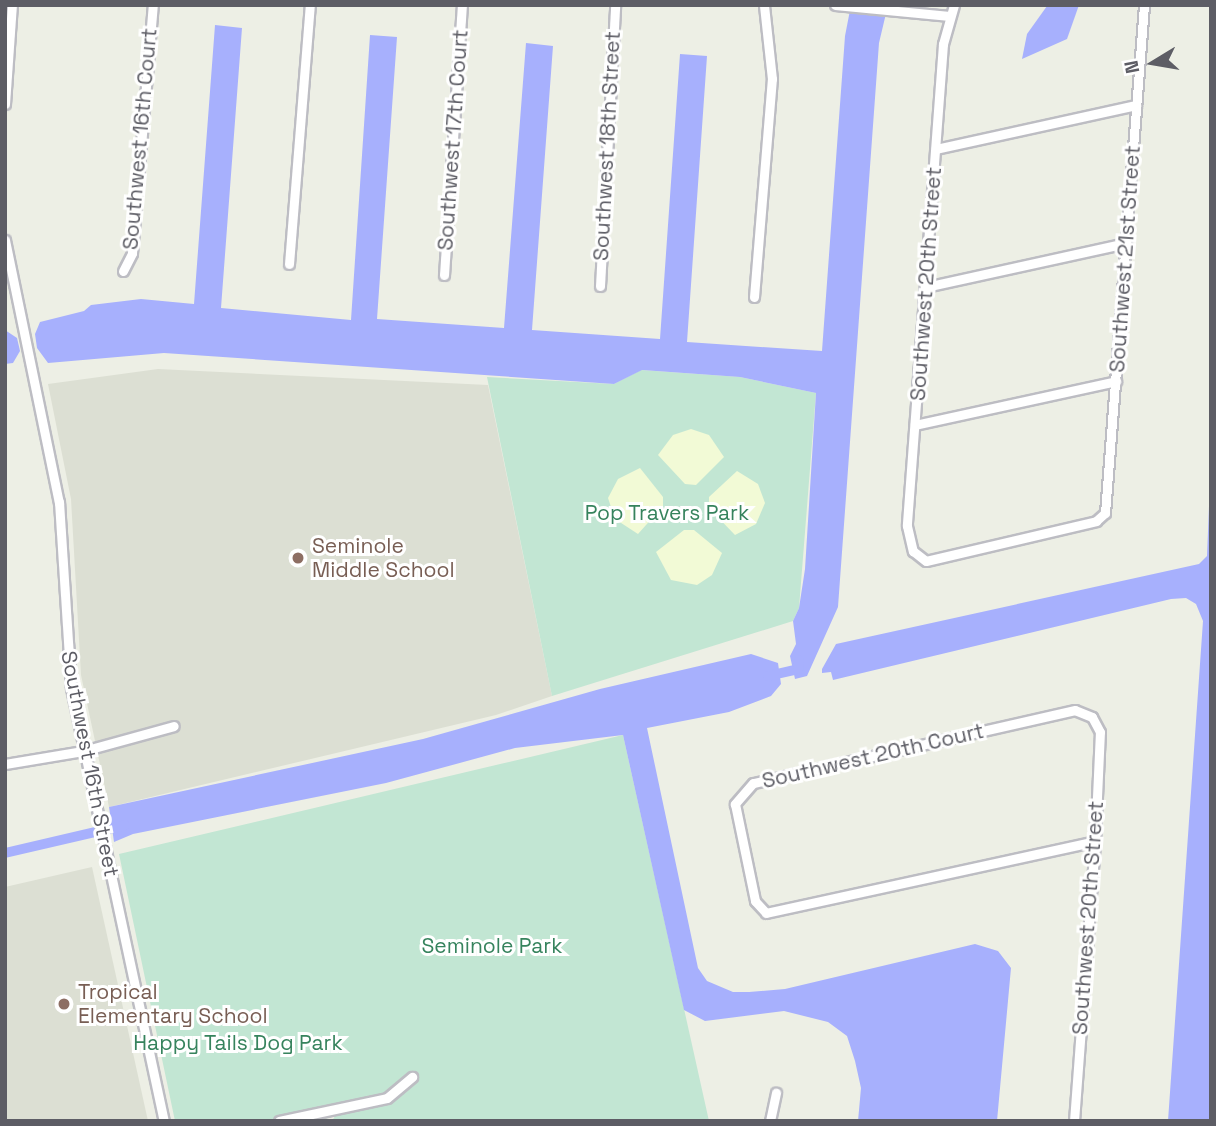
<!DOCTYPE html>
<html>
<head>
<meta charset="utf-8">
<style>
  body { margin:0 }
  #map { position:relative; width:1216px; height:1126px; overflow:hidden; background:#edefe5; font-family:"Space Grotesk",sans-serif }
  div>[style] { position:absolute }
  .education>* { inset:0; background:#dcdfd3 }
  .green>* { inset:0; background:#c2e6d3 }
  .sand>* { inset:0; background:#f2fad6 }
  .water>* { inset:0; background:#a7b0fd }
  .canal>* { height:10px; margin:-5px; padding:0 5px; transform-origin:5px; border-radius:5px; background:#a7b0fd }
  .roads { filter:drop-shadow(2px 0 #bdbdc3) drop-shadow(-2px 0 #bdbdc3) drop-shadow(0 2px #bdbdc3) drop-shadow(0 -2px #bdbdc3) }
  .minor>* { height:9px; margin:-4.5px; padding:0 4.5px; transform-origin:4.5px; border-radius:4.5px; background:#fff }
  .dots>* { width:19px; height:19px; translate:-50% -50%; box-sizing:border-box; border:4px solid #fff; border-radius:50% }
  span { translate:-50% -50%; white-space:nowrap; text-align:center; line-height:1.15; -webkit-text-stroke:6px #fff; paint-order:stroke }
  .street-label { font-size:21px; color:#5d5d65 }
  .park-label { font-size:21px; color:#36835d }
  .education-label { font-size:21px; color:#785e54 }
  .left { translate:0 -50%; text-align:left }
  .frame { position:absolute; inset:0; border:7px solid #5d5d65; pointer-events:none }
  .north { position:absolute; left:1118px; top:28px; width:70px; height:70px; -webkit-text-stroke:5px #fff; paint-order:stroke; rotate:259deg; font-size:19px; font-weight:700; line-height:28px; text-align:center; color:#5d5d65 }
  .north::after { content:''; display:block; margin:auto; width:24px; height:32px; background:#5d5d65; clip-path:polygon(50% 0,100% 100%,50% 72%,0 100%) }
</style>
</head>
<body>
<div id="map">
  <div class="education">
    <i style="clip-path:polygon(158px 369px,488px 385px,552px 696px,496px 715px,109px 807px,81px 675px,71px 499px,48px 384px)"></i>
    <i style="clip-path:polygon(92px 867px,148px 1121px,5px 1121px,5px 887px)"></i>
  </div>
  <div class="green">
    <i style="clip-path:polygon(641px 370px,740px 377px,816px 393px,799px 608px,793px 621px,552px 696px,487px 377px,614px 384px)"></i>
    <i style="clip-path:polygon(623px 735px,709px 1121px,332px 1121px,335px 1116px,318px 1121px,175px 1121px,119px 854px)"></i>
  </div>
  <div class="sand">
    <i style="clip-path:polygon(691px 429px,709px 435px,724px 457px,696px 485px,685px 484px,658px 455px,673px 435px)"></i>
    <i style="clip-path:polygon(640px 468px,663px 497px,663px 506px,638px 534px,615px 519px,608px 498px,618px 479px)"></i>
    <i style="clip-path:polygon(737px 471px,758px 484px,765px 503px,756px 524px,735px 535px,709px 508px,709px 497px)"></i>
    <i style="clip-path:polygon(684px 530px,694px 530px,722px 553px,712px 575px,697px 585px,671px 580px,656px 552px)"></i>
  </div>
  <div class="water">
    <i style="clip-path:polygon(851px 5px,888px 5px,879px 43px,838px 607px,807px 676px,795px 679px,790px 656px,796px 644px,793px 621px,799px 608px,805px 569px,816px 393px,740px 377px,642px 370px,614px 384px,164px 353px,48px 363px,37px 348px,35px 334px,40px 322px,84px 311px,91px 305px,141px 299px,194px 304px,215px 25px,242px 28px,221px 308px,351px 320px,370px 35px,397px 37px,377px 319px,504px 328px,526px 43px,553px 46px,532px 330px,660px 339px,680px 54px,707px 56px,687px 342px,822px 351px,845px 36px)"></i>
    <i style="clip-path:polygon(1079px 5px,1067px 39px,1022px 59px,1027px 34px,1047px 6px)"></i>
    <i style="clip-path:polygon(5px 330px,17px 338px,20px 351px,13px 363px,5px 364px)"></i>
    <i style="clip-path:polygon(1211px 457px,1211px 1121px,1168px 1121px,1203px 621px,1196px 604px,1186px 598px,1171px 599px,833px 680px,831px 672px,822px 673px,822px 669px,836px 644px,1199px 564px,1207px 556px)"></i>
    <i style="clip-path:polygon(751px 654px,778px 663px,781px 684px,771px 696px,729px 712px,647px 728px,698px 968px,707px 981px,733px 992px,749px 992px,785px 989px,975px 944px,998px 951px,1011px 968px,997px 1121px,858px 1121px,861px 1088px,855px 1061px,847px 1036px,828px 1022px,784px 1011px,705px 1021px,684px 1010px,623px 735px,515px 748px,386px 783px,133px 834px,114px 842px,109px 807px,423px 739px,600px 689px)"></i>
  </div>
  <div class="canal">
    <i style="left:768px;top:676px;width:31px;rotate:-13deg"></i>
    <i style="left:798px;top:669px;width:9px;rotate:-84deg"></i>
    <i style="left:5px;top:853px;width:123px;rotate:-13.1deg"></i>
  </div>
  <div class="roads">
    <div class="minor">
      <i style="left:835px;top:5px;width:115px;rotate:5.5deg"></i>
      <i style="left:954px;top:5px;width:41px;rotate:105.8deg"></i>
      <i style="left:943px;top:44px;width:483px;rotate:94.3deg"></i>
      <i style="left:907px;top:526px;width:26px;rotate:77deg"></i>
      <i style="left:913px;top:551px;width:16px;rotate:38deg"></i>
      <i style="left:926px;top:561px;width:175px;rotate:-13.2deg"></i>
      <i style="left:1096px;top:521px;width:12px;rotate:-42deg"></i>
      <i style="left:1105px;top:513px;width:509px;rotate:-85.61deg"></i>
      <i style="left:5px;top:104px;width:99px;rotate:-86deg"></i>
      <i style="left:936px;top:149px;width:205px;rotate:-12.4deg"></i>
      <i style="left:5px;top:240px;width:268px;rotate:78.4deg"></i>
      <i style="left:59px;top:502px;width:186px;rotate:86.3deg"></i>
      <i style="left:71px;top:688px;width:443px;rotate:77.9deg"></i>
      <i style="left:289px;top:264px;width:260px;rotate:-85.4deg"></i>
      <i style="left:123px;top:271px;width:20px;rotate:-63deg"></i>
      <i style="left:132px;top:253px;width:249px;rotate:-85.2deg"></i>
      <i style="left:444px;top:275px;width:271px;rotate:-86.2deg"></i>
      <i style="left:600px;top:286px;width:281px;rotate:-86.9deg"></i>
      <i style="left:926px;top:287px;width:205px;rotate:-12.4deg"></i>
      <i style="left:754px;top:297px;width:219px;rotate:-85.3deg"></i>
      <i style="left:772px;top:79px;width:74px;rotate:-96.2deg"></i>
      <i style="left:915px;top:425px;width:206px;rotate:-12.3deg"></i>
      <i style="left:5px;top:764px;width:79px;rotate:-9.5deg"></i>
      <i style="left:83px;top:751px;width:94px;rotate:-15.4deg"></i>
      <i style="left:279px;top:1121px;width:110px;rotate:-12deg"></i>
      <i style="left:387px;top:1098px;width:33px;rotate:-40deg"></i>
      <i style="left:770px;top:1121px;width:29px;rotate:-78deg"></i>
      <i style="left:1074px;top:1121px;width:281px;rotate:-85.7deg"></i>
      <i style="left:1095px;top:841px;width:109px;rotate:-87.4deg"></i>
      <i style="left:1100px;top:732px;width:17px;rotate:-118deg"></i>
      <i style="left:1092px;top:717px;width:18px;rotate:-158deg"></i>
      <i style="left:1075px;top:710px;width:330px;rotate:167.2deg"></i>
      <i style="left:753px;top:783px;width:28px;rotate:131deg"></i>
      <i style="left:735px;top:804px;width:99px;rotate:78.3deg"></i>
      <i style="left:755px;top:901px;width:16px;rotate:47deg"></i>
      <i style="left:766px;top:913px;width:337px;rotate:-12.3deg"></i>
    </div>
  </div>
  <div class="dots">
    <i style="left:298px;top:558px;background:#8d6e63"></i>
    <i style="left:64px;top:1004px;background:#8d6e63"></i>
  </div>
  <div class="street-label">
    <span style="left:140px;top:139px;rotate:-85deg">Southwest 16th Court</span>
    <span style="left:453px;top:140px;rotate:-86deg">Southwest 17th Court</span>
    <span style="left:607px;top:146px;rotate:-87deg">Southwest 18th Street</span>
    <span style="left:1125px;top:259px;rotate:-86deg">Southwest 21st Street</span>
    <span style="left:926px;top:284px;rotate:-86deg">Southwest 20th Street</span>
    <span style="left:873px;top:756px;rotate:-13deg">Southwest 20th Court</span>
    <span style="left:90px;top:764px;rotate:79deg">Southwest 16th Street</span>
    <span style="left:1088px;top:918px;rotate:-86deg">Southwest 20th Street</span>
  </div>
  <div class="park-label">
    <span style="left:667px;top:513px">Pop Travers Park</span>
    <span style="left:492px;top:946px">Seminole Park</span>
    <span style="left:238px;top:1043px">Happy Tails Dog Park</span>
  </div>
  <div class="education-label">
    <span class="left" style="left:312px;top:558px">Seminole<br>Middle School</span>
    <span class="left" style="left:78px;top:1004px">Tropical<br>Elementary School</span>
  </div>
  <div class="frame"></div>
  <div class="north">N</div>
</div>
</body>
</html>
